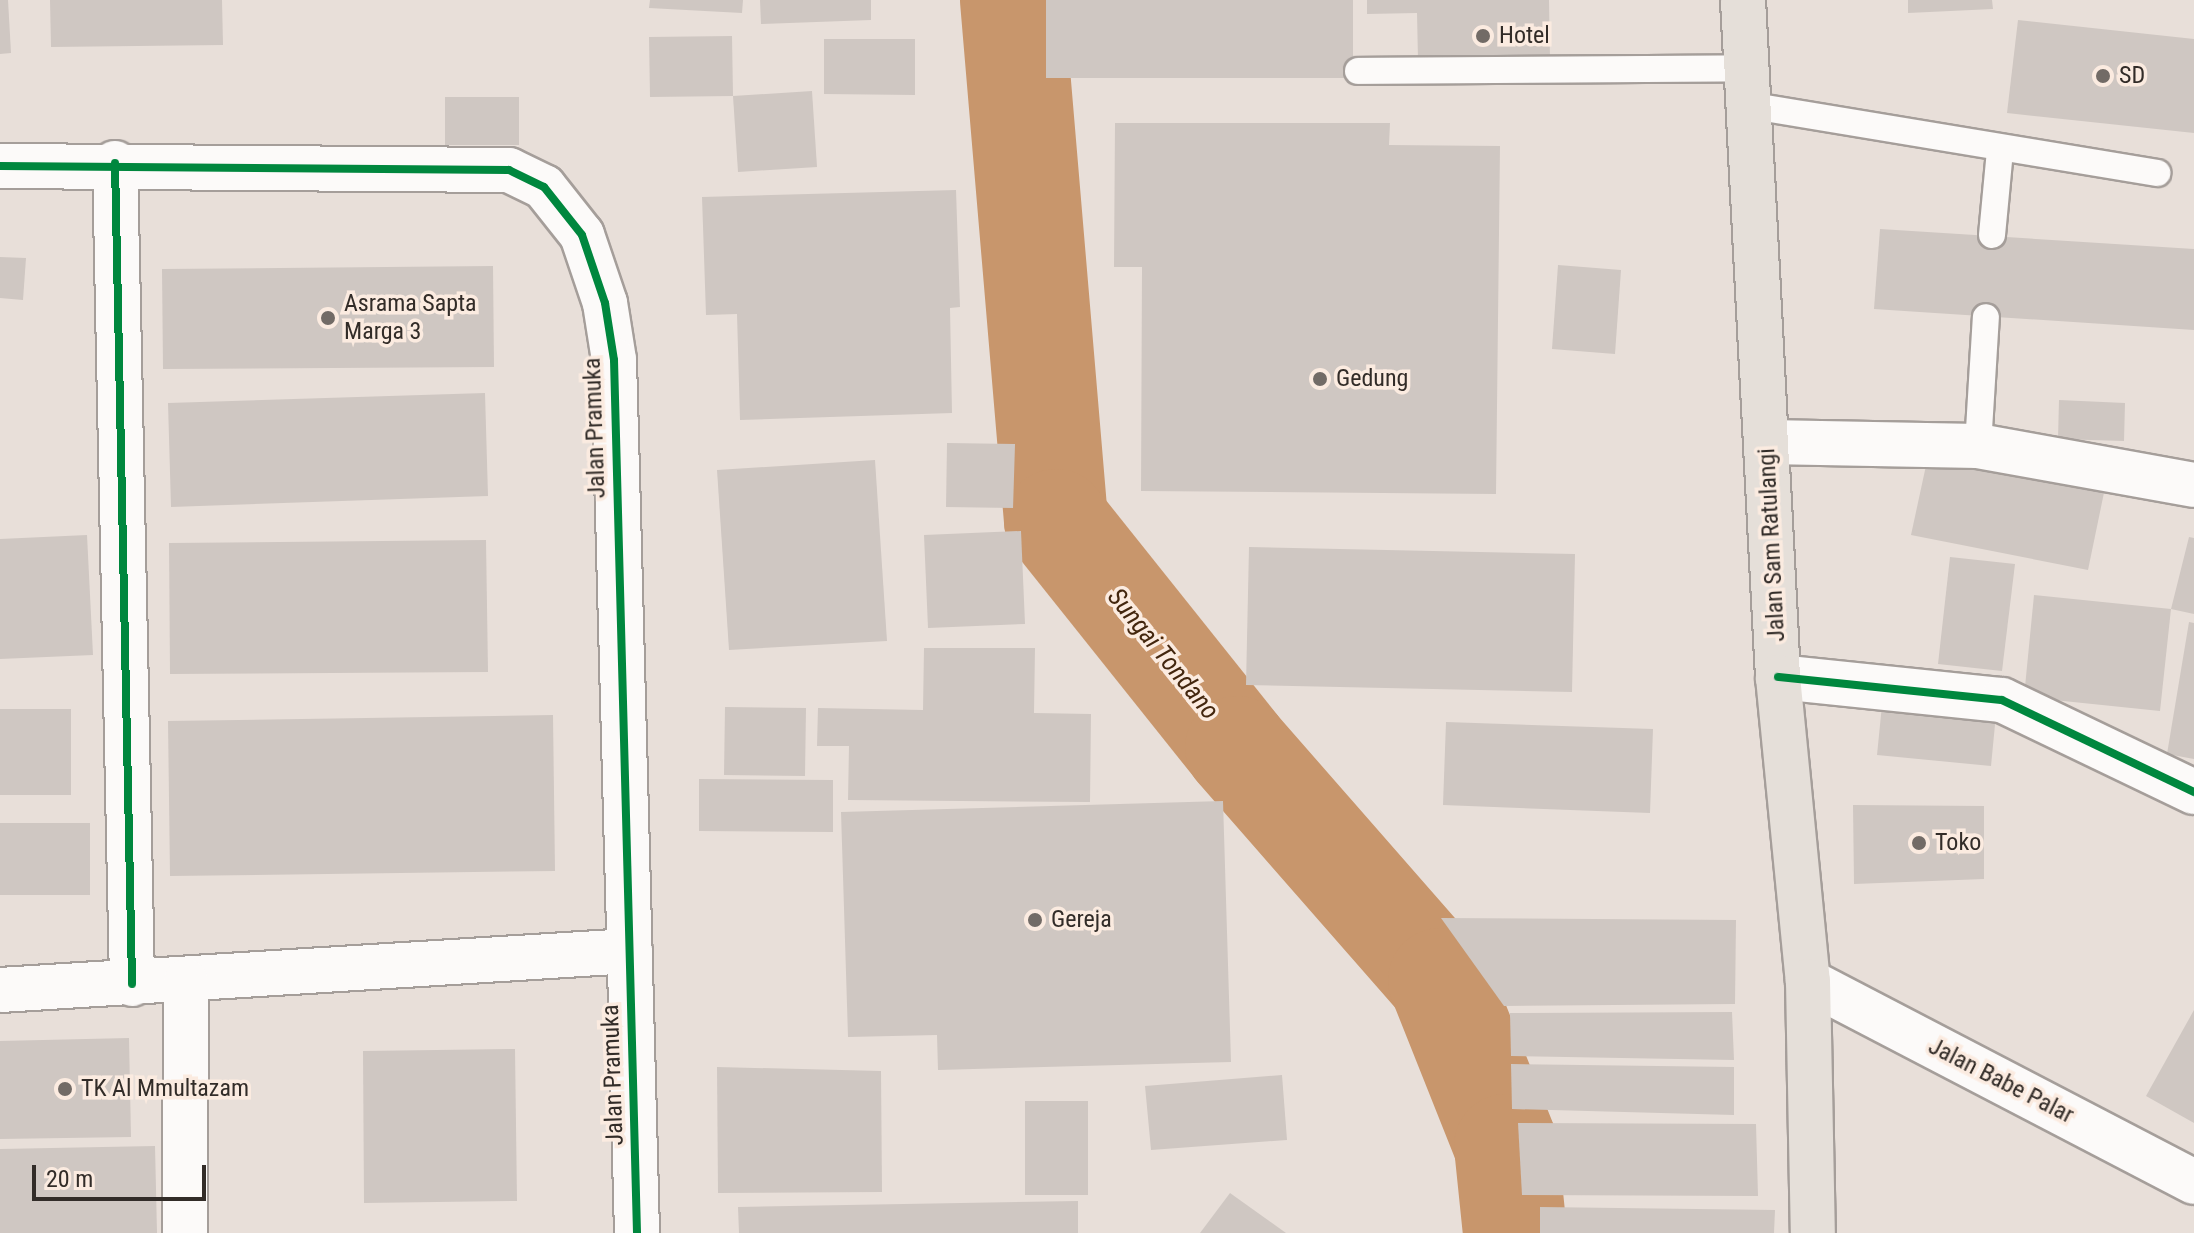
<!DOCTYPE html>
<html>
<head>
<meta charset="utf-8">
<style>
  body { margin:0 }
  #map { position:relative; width:2194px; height:1233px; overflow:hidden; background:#e8dfd9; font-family:"Roboto Condensed",sans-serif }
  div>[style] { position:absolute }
  .river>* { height:104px; margin:-52px; padding:0 52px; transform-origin:52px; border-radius:52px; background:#c8966c }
  .building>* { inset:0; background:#cfc7c2 }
  .roads { filter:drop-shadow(2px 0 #a59e9a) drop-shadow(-2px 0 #a59e9a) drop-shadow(0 2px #a59e9a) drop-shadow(0 -2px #a59e9a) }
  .service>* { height:26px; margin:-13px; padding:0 13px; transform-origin:13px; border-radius:13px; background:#fcfaf9 }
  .minor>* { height:44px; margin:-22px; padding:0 22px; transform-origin:22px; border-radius:22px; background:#fcfaf9 }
  .tertiary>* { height:44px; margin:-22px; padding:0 22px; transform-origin:22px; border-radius:22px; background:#fcfaf9 }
  .primary>* { height:44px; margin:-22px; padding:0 22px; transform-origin:22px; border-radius:22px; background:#e5dfd9 }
  .cycleway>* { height:8px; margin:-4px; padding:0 4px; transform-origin:4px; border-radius:4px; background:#00873e }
  .dots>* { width:22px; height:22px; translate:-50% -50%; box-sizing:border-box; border:4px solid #fbebe0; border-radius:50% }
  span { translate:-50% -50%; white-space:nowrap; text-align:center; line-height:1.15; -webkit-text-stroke:7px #fbebe0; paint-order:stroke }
  .poi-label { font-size:24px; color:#322c28 }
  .left { translate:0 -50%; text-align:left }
  .street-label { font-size:24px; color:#322c28 }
  .water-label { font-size:26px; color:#43260e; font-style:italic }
  .scale { position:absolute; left:32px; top:1165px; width:174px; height:36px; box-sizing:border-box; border:4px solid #322c28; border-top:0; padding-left:10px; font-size:24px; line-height:28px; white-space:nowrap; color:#322c28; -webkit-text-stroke:6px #fbebe0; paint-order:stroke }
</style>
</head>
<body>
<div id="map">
  <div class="river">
    <i style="left:1012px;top:0;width:523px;rotate:85.17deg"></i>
    <i style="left:1056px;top:521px;width:290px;rotate:51.4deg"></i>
    <i style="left:1237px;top:748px;width:308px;rotate:48.8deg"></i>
    <i style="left:1440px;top:980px;width:179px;rotate:68.3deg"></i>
    <i style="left:1506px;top:1146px;width:87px;rotate:84.1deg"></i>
  </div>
  <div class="building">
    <i style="clip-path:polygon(0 0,8px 0,11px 53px,0 54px)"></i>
    <i style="clip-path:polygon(50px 0,222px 0,223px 45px,51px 47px)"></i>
    <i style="clip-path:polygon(650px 0,743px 0,742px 13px,649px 8px)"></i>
    <i style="clip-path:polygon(760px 0,871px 0,871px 20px,761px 24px)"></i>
    <i style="clip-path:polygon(1046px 0,1353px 0,1353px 78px,1046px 78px)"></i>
    <i style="clip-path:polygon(1367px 0,1549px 0,1550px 59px,1418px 60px,1417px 13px,1367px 14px)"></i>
    <i style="clip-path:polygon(1908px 0,1992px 0,1993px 9px,1908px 13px)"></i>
    <i style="clip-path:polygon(2018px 20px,2194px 39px,2194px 133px,2007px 113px)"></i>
    <i style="clip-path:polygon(732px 36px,733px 96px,650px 97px,649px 37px)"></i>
    <i style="clip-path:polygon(824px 39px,915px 39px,915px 95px,824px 94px)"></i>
    <i style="clip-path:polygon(812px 91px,817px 167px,738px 172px,733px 96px)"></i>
    <i style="clip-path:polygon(445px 97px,519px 97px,519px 145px,445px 145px)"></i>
    <i style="clip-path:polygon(1115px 123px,1390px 123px,1389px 145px,1500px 146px,1496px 494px,1141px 491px,1142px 267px,1114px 267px)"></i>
    <i style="clip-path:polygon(956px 190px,960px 307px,950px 308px,952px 413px,740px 420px,737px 314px,706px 315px,702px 197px)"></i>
    <i style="clip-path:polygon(1880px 229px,2194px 249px,2194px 330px,1874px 309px)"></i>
    <i style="clip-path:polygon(0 257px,26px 258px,23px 300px,0 298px)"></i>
    <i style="clip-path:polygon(1558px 265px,1621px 270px,1615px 354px,1552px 349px)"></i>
    <i style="clip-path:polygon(493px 266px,494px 367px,163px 369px,162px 269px)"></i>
    <i style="clip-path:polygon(485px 393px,488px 496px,171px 507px,168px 403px)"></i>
    <i style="clip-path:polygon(2059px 400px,2125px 403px,2124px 441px,2058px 439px)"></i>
    <i style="clip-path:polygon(947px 443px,1015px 444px,1013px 508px,946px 507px)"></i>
    <i style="clip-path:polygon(1930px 447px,2106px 483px,2088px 570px,1911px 535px)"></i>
    <i style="clip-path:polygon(875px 460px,887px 641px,729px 650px,717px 470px)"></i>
    <i style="clip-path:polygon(1021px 531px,1025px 624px,928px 628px,924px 535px)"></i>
    <i style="clip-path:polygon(87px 535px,93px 655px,0 659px,0 539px)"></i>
    <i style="clip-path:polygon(2189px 537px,2194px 538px,2194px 614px,2171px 609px)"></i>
    <i style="clip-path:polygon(486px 540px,488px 672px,170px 674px,169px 543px)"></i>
    <i style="clip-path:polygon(1249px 547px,1575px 554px,1572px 692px,1246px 685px)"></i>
    <i style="clip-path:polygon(1950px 557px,2015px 564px,2002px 671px,1938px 664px)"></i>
    <i style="clip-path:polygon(2034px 595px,2171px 609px,2160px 711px,2024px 697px)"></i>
    <i style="clip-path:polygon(2189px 622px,2194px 623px,2194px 759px,2167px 754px)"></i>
    <i style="clip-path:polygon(924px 648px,1035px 648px,1034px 713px,1091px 714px,1090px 802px,848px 800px,849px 746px,817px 746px,818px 708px,923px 710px)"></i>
    <i style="clip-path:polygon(1883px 695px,1997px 704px,1991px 766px,1877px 755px)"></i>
    <i style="clip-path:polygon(725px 707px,806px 708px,805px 776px,724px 775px)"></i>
    <i style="clip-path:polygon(0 709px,71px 709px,71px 795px,0 795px)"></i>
    <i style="clip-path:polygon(553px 715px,555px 871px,170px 876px,168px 721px)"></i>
    <i style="clip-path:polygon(1446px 722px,1653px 729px,1650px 813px,1443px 805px)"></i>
    <i style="clip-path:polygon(699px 779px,833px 780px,833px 832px,699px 831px)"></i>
    <i style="clip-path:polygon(1223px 801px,1231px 1062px,938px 1070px,937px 1035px,848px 1037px,841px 812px)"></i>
    <i style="clip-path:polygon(1853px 805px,1984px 806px,1984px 879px,1854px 884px)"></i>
    <i style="clip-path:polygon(0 823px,90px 823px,90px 895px,0 895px)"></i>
    <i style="clip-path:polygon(1441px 918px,1736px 920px,1735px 1004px,1504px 1006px)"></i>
    <i style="clip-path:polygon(2194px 1010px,2194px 1123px,2146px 1096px)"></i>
    <i style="clip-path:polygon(1732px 1012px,1734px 1060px,1511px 1056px,1510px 1013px)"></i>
    <i style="clip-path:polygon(129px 1038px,131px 1137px,0 1139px,0 1041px)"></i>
    <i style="clip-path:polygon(515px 1049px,517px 1201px,364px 1203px,363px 1051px)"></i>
    <i style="clip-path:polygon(1511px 1064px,1734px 1067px,1734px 1115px,1512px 1109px)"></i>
    <i style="clip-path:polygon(717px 1067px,881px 1071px,882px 1192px,718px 1193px)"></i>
    <i style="clip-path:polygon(1282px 1075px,1287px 1140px,1151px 1150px,1145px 1086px)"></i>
    <i style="clip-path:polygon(1025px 1101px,1088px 1101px,1088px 1195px,1025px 1195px)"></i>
    <i style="clip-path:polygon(1518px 1123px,1756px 1124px,1758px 1196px,1522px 1195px)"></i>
    <i style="clip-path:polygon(155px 1146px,157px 1233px,0 1233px,0 1149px)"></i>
    <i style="clip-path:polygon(1230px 1193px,1286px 1233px,1200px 1233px)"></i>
    <i style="clip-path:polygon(1078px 1201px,1078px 1233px,739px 1233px,738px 1207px)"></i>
    <i style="clip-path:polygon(1540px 1207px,1775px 1210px,1774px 1233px,1540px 1233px)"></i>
  </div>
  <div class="roads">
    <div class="service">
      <i style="left:1358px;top:71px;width:387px;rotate:-0.4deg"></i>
      <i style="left:1747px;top:105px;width:416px;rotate:9.4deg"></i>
      <i style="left:1992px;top:235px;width:84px;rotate:-84.6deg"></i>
      <i style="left:1978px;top:446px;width:129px;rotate:-86.5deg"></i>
    </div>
    <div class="minor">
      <i style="left:115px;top:163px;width:821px;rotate:88.81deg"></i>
      <i style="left:1768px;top:442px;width:210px;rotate:1.1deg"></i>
      <i style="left:1978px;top:446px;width:219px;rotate:10.2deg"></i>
      <i style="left:1778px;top:677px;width:225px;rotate:5.9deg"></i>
      <i style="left:2002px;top:700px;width:213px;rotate:25.6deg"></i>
      <i style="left:0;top:990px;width:631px;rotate:-3.54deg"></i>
      <i style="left:185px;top:1233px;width:252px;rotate:-89.8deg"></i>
    </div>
    <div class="tertiary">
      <i style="left:0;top:166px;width:509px;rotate:0.45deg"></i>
      <i style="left:509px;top:170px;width:39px;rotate:26deg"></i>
      <i style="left:544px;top:187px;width:61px;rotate:51.6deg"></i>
      <i style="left:582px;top:235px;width:72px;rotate:71.3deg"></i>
      <i style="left:605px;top:303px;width:58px;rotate:81deg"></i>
      <i style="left:614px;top:360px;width:873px;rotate:88.49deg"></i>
      <i style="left:1808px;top:981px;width:435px;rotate:27.5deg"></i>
    </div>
    <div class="primary">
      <i style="left:1743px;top:0;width:678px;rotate:87.04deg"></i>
      <i style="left:1778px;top:677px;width:305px;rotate:84.4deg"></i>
      <i style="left:1808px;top:981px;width:252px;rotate:88.9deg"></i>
    </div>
  </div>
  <div class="cycleway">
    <i style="left:115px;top:163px;width:821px;rotate:88.81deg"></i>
    <i style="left:0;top:166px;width:509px;rotate:0.45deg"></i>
    <i style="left:509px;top:170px;width:39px;rotate:26deg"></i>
    <i style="left:544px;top:187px;width:61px;rotate:51.6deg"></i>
    <i style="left:582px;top:235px;width:72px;rotate:71.3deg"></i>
    <i style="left:605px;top:303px;width:58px;rotate:81deg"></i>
    <i style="left:614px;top:360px;width:873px;rotate:88.49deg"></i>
    <i style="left:1778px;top:677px;width:225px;rotate:5.9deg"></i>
    <i style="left:2002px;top:700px;width:213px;rotate:25.6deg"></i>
  </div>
  <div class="dots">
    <i style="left:1483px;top:36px;background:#726b66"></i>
    <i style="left:2103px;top:76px;background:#726b66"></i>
    <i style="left:328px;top:318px;background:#726b66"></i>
    <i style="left:1320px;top:379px;background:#726b66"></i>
    <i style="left:1919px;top:843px;background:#726b66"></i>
    <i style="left:1035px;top:920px;background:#726b66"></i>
    <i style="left:65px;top:1089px;background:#726b66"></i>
  </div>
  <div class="poi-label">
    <span class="left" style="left:1499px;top:36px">Hotel</span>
    <span class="left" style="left:2119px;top:76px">SD</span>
    <span class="left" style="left:344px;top:318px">Asrama Sapta<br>Marga 3</span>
    <span class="left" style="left:1336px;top:379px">Gedung</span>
    <span class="left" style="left:1935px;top:843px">Toko</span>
    <span class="left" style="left:1051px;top:920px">Gereja</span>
    <span class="left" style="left:81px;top:1089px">TK Al Mmultazam</span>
  </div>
  <div class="street-label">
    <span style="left:595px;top:428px;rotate:-92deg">Jalan Pramuka</span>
    <span style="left:1772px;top:545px;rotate:-93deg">Jalan Sam Ratulangi</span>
    <span style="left:613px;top:1075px;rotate:-92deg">Jalan Pramuka</span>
    <span style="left:2001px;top:1081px;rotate:27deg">Jalan Babe Palar</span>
  </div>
  <div class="water-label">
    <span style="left:1163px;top:654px;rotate:51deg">Sungai Tondano</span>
  </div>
  <div class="scale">20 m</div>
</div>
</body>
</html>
